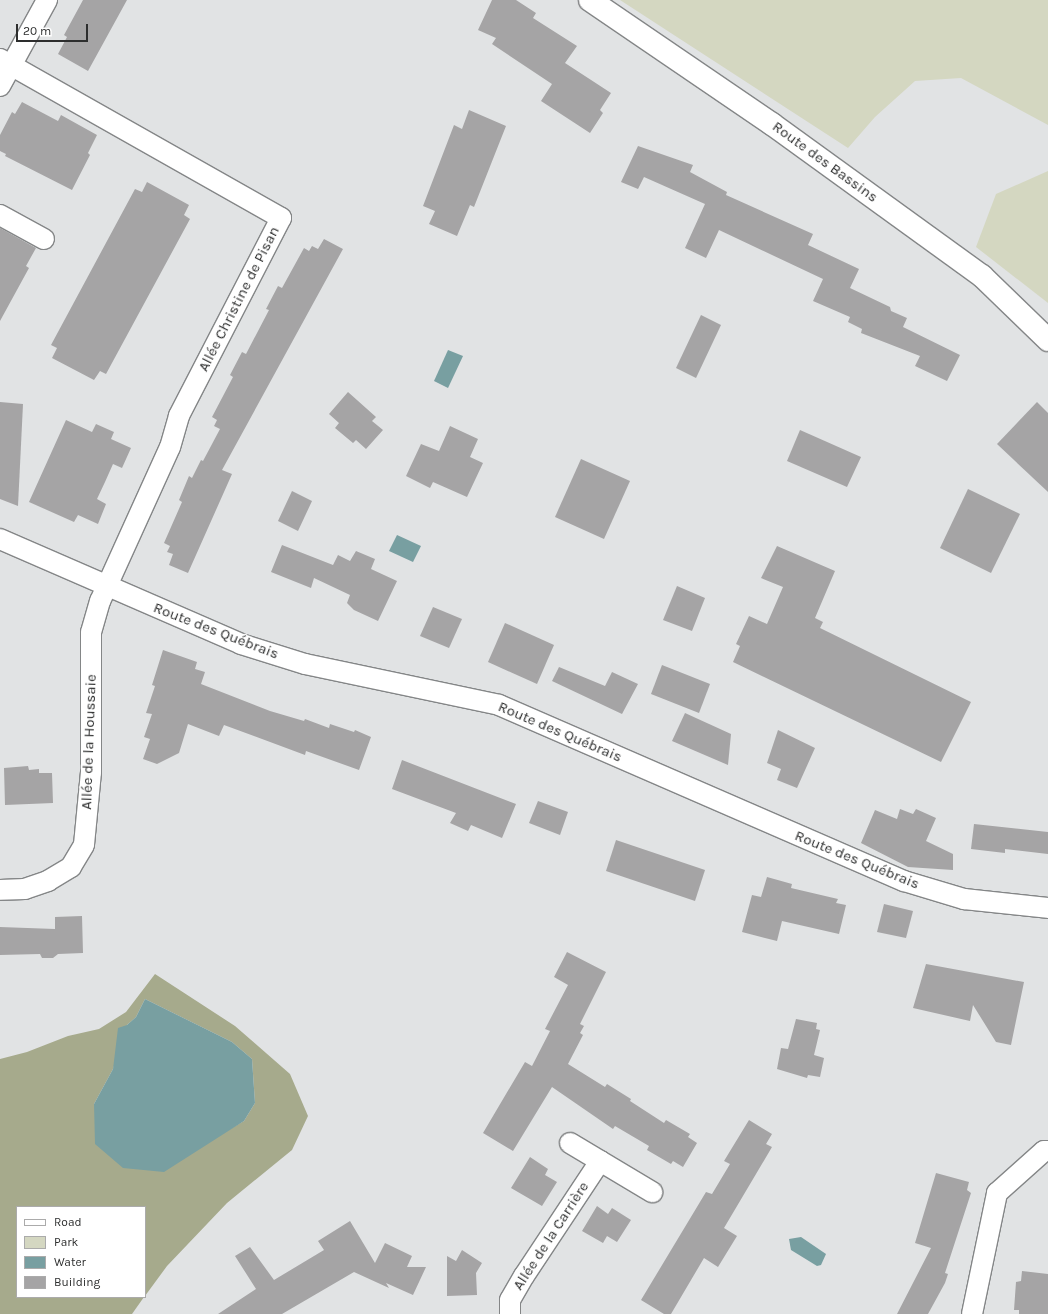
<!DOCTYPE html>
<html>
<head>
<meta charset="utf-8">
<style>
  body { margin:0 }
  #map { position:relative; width:1048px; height:1314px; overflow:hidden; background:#e1e3e4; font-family:Karla,sans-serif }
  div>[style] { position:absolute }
  .green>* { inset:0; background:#d4d7c1 }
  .forest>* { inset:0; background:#a6aa8c }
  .water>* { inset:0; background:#789fa1 }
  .building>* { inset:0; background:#a5a4a5 }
  .roads { filter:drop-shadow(1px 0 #848687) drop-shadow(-1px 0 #848687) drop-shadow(0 1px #848687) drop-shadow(0 -1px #848687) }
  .street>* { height:20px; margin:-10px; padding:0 10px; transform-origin:10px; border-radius:10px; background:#fff }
  .secondary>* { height:22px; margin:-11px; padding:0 11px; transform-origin:11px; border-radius:11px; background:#fff }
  span { translate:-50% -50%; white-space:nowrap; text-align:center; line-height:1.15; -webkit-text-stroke:3px #fff; paint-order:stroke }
  .street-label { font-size:15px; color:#2d2e2e }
  .legend { position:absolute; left:16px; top:1206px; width:130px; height:92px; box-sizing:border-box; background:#fff; border:1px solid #ababab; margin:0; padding:5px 7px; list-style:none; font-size:12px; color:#2d2e2e }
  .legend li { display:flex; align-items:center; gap:8px; height:20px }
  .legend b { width:20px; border:1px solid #ababab }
  .scale { position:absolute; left:16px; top:24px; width:72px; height:18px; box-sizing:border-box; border:2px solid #2d2e2e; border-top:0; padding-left:5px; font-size:12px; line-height:14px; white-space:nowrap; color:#2d2e2e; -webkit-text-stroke:3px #fff; paint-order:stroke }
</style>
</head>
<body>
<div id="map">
  <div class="green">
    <i style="clip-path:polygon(620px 0,1048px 0,1048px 125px,961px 78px,915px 81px,875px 117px,848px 148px)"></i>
    <i style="clip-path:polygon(1048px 171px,1048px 303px,976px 247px,996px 194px)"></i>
  </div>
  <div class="forest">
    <i style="clip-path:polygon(evenodd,155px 974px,235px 1026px,290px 1074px,308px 1116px,292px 1150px,227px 1203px,167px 1266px,145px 1296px,145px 1207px,17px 1207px,17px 1297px,144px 1297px,132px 1314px,0 1314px,0 1059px,27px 1052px,68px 1036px,99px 1029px,126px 1012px,155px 974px,145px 999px,232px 1042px,252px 1059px,255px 1103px,244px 1121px,225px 1132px,94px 1104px,113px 1069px,127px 1025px,136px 1017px,145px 999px)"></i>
  </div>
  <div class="water">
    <i style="clip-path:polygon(448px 350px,463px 356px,448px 388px,434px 381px)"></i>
    <i style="clip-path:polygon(397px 535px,421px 546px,413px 562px,389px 551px)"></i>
    <i style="clip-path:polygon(145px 999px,232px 1042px,252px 1059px,255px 1103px,244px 1121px,164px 1172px,123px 1168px,95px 1144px,94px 1104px,113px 1069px,118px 1028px,127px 1025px,136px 1017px)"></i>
    <i style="clip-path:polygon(801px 1237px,826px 1254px,821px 1265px,817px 1266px,791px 1250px,789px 1239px)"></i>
  </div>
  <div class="building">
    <i style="clip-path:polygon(83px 0,127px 0,88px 71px,58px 54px,67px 37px,64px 35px)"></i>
    <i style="clip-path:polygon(492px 0,516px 0,536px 13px,533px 18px,577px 46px,565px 63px,611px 93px,600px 110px,603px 113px,590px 133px,541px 101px,552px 84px,492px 44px,496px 38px,478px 30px)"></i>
    <i style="clip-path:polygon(22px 102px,58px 121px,61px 115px,97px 135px,88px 153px,90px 155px,72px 190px,5px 156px,6px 154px,0 151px,0 135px,12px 112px,15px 114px)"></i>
    <i style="clip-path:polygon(469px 110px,506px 126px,474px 207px,470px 205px,457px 236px,429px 224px,435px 211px,423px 206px,454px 125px,462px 129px)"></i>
    <i style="clip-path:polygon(638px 146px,693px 165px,690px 172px,727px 192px,726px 195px,813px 234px,808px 245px,859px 269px,850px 288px,890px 307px,891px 311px,907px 318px,903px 327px,960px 355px,947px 381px,915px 366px,920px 356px,861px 333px,862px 329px,848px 322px,850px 317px,813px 301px,823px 279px,719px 230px,706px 258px,685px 248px,705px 204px,644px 177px,638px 189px,621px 182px)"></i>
    <i style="clip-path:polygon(147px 182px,189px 205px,184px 215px,190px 219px,106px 374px,100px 371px,94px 380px,52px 358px,57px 348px,51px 345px,135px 189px,142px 192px)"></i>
    <i style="clip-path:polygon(0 228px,36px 248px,26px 266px,29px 268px,0 321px)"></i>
    <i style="clip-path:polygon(324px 239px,343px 249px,222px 470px,232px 474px,188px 573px,169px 565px,173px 554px,167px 552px,170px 546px,164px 543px,182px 502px,179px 500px,189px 476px,192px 478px,201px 460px,203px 461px,220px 429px,214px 426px,217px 420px,212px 417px,233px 377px,230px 375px,242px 352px,246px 354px,269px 310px,266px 309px,278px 286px,282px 288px,304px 248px,309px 251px,312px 246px,318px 249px)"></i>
    <i style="clip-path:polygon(701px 315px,721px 325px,696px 378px,676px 368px)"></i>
    <i style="clip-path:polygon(348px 392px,376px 417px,372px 421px,383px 430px,366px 449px,356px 440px,353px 443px,335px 428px,339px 423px,329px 414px)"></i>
    <i style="clip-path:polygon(0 402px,23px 404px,18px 506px,0 499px)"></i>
    <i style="clip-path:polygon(1037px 402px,1048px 413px,1048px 492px,997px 444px)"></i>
    <i style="clip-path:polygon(66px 420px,92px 432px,96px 424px,114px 432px,111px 439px,131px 448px,122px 468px,113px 464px,105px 482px,97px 499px,106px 504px,98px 524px,78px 515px,74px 522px,29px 502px)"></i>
    <i style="clip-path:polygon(450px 426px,478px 439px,470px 457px,483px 463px,467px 497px,433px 482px,430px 488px,406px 476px,421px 444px,439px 451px)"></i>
    <i style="clip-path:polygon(800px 430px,861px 457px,847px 487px,787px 461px)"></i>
    <i style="clip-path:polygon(581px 459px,630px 481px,604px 539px,555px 517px)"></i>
    <i style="clip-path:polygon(968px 489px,1020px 514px,991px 573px,940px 548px)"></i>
    <i style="clip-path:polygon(292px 491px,312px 501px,298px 531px,278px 521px)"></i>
    <i style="clip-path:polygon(282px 545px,333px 565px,338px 555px,350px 561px,356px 551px,375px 559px,371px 569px,397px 581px,378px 621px,354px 610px,347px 603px,350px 595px,314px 578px,311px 588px,271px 572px)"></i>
    <i style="clip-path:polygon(777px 546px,835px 571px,815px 618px,823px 622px,820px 628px,971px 702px,941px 762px,733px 662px,740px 646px,736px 644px,749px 616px,767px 624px,783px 587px,761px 578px)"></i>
    <i style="clip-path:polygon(677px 586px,705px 598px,692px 631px,663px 620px)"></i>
    <i style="clip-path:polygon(433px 607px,462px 619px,449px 648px,420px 636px)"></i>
    <i style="clip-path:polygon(505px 623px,554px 645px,537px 684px,488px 662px)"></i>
    <i style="clip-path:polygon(163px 650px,197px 662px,195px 669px,205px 672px,201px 684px,270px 711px,304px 721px,305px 719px,329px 728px,330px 724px,354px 732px,355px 730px,371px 737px,359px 770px,306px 751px,305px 755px,224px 725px,219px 736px,188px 724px,179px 753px,157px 764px,143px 759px,150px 739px,144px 737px,152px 714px,146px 713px,155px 686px,152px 685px)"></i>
    <i style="clip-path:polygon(662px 665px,710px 684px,699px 713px,651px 694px)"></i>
    <i style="clip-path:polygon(559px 667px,605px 686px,612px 672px,638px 684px,622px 714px,552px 681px)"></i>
    <i style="clip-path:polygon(685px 713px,731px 734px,728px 765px,672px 741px)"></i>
    <i style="clip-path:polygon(778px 730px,815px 748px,797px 788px,777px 780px,781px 769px,767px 763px)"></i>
    <i style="clip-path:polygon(402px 760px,516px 804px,502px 838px,471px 825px,468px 831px,450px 823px,456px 813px,392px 789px)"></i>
    <i style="clip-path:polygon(28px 766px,29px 770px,39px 769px,39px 773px,52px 773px,53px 803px,5px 805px,4px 768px)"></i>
    <i style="clip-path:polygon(538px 801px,568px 812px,560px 835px,529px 823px)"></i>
    <i style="clip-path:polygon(900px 809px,913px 814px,916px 809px,936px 818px,926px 841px,953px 854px,953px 870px,908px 867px,861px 843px,875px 810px,897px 819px)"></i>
    <i style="clip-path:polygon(974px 824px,1048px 832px,1048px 854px,1005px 849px,1005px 853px,971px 849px)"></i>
    <i style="clip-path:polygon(616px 840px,705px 870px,695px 901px,606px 871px)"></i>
    <i style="clip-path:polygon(767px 877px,792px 884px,791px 888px,838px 899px,836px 903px,846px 905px,839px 934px,782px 921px,777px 941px,742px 932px,752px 895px,761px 897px)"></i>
    <i style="clip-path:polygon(884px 904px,913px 911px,906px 938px,877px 932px)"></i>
    <i style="clip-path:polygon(82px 916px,83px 953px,58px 954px,53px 958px,42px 958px,40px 954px,0 955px,0 927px,55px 929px,55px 917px)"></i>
    <i style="clip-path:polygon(567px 952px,606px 972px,580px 1024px,584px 1026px,580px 1033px,583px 1035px,568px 1064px,605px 1087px,607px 1084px,631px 1099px,630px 1101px,664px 1123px,666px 1120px,690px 1134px,688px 1137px,697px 1143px,683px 1167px,673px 1161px,671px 1164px,647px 1150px,649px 1146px,615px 1126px,613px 1129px,552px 1087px,513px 1151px,483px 1133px,525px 1062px,532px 1066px,550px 1031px,545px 1029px,568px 985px,554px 977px)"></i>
    <i style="clip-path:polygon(926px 964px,1024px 982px,1011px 1045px,996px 1042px,973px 1005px,970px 1021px,913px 1008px)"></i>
    <i style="clip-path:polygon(796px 1019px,817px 1023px,816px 1029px,820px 1030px,814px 1055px,824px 1058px,820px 1077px,808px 1075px,807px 1078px,777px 1069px,781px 1048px,788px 1049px)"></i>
    <i style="clip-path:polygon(749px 1120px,772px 1134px,766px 1144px,772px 1147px,724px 1228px,737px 1236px,718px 1267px,704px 1258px,671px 1314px,664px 1314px,641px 1300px,706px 1192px,712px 1194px,730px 1164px,724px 1161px)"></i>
    <i style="clip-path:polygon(530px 1157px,548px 1169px,545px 1175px,557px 1182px,542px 1206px,511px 1188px)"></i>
    <i style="clip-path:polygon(936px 1173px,969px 1182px,967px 1190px,971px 1193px,945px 1273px,948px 1274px,945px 1283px,928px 1314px,897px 1314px,931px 1248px,915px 1243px)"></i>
    <i style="clip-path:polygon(597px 1206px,608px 1214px,612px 1208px,631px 1220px,617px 1242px,607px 1236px,603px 1243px,582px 1231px)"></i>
    <i style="clip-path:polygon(350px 1221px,375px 1263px,385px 1243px,412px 1256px,407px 1267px,426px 1267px,413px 1295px,386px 1283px,389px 1288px,354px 1272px,282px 1314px,218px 1314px,256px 1289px,235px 1256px,250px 1247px,274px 1280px,324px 1250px,318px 1241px)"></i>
    <i style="clip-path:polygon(462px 1250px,482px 1263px,476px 1273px,477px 1295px,447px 1296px,447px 1256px,456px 1261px)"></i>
    <i style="clip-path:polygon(1022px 1271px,1048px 1274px,1048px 1314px,1019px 1314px,1019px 1310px,1014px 1310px,1016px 1282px,1021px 1281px)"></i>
  </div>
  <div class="roads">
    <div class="street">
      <i style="left:0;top:59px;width:323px;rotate:29.5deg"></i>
      <i style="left:281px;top:218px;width:223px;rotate:117.3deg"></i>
      <i style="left:179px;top:416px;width:32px;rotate:106deg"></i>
      <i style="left:170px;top:447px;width:169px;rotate:114.4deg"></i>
      <i style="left:100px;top:601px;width:32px;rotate:106deg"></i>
      <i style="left:91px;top:632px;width:140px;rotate:90deg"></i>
      <i style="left:91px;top:772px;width:73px;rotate:95.5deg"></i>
      <i style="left:84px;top:845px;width:26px;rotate:121deg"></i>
      <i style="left:71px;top:867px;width:27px;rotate:149deg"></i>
      <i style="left:48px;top:881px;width:24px;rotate:161deg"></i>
      <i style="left:25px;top:889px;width:25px;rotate:178deg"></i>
      <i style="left:0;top:86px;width:98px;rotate:-61.3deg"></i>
      <i style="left:0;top:215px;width:50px;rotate:28.6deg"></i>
      <i style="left:0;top:539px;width:263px;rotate:23.5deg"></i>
      <i style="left:241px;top:644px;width:67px;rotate:17.4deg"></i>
      <i style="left:305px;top:664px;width:198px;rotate:11.9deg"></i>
      <i style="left:499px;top:705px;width:442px;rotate:23.5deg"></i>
      <i style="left:904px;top:881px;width:63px;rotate:16.7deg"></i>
      <i style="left:964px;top:899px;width:84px;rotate:6.1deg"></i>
      <i style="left:570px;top:1143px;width:96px;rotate:30.9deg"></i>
      <i style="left:510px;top:1314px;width:14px;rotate:-90deg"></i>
      <i style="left:510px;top:1300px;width:28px;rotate:-60deg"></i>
      <i style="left:524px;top:1276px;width:138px;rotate:-56.5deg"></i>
      <i style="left:972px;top:1314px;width:124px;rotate:-78.3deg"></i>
      <i style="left:997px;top:1193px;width:63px;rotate:-41.8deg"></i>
      <i style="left:1044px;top:1151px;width:4px"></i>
    </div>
    <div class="secondary">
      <i style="left:590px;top:0;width:220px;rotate:34.3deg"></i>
      <i style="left:772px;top:124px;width:259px;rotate:35.9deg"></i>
      <i style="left:982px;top:276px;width:92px;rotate:44.1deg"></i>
    </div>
  </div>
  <div class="street-label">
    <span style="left:825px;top:162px;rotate:36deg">Route des Bassins</span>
    <span style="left:239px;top:299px;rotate:-63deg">Allée Christine de Pisan</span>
    <span style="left:216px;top:631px;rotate:21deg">Route des Québrais</span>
    <span style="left:560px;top:732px;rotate:23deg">Route des Québrais</span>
    <span style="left:89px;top:742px;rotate:-88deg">Allée de la Houssaie</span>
    <span style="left:857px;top:860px;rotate:22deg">Route des Québrais</span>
    <span style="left:551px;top:1236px;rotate:-57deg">Allée de la Carrière</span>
  </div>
  <ul class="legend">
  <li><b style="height:5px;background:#fff"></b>Road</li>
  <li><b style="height:11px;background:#d4d7c1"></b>Park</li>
  <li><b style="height:11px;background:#789fa1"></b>Water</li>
  <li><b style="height:11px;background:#a5a4a5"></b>Building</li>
  </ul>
  <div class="scale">20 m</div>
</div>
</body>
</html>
